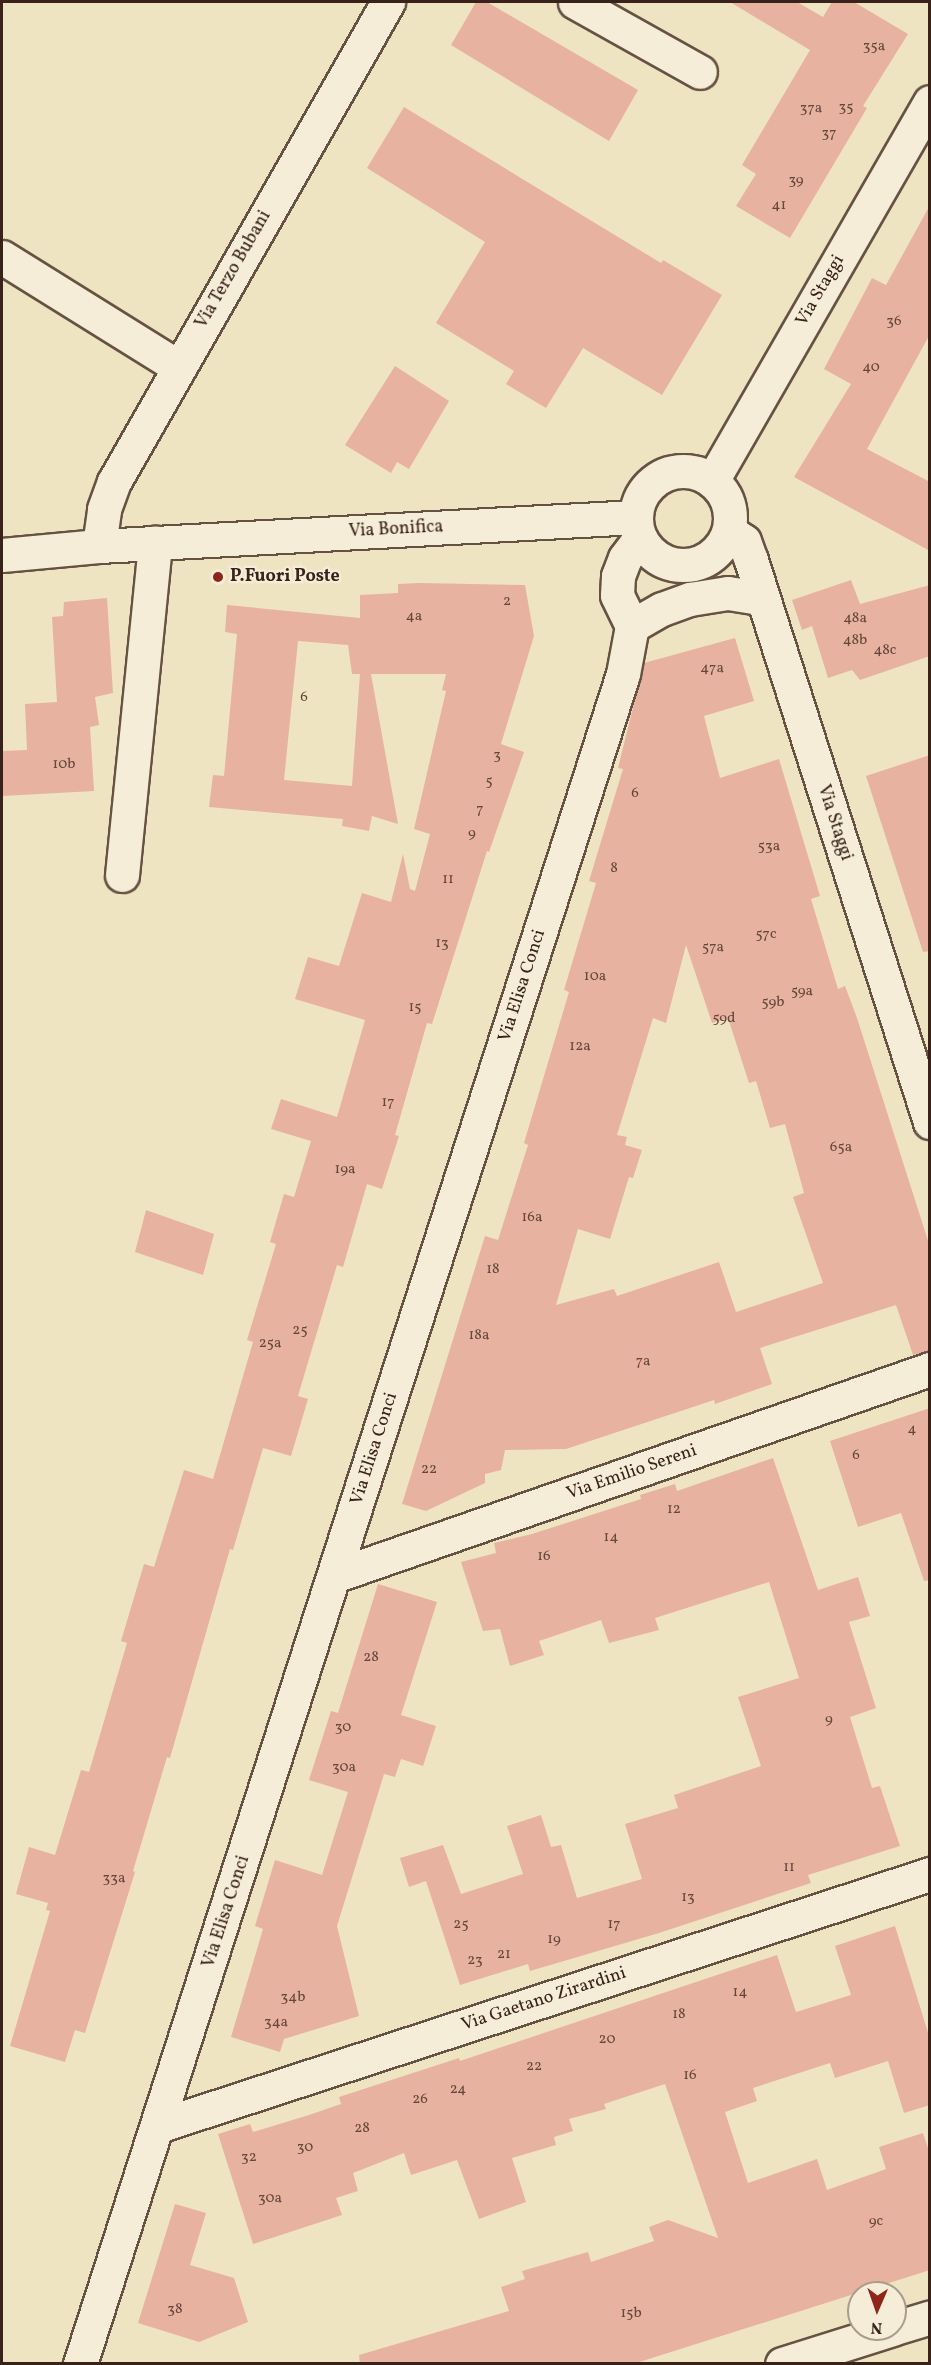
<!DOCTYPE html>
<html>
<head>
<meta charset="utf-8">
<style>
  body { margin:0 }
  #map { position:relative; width:931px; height:2365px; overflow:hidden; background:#efe4c2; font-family:Vollkorn,serif }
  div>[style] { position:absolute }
  .building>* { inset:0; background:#e7b2a0 }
  .roads { filter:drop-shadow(2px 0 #665243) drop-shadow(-2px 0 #665243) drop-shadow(0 2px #665243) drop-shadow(0 -2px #665243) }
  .minor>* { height:33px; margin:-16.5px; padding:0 16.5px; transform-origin:16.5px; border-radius:16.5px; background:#f5edd7 }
  .minor>.ring { margin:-16.5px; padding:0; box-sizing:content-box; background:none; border:33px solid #f5edd7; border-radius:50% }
  .dots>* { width:16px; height:16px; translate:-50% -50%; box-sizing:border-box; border:3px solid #f5edd7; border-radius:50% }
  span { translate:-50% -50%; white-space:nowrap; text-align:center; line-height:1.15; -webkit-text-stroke:4.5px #f5edd7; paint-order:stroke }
  .number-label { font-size:15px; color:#64463b }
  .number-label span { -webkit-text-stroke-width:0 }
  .street-label { font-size:18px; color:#392219 }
  .poi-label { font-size:18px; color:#392219; font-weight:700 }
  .left { translate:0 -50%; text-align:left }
  .frame { position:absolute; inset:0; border:3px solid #392219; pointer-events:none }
  .north { position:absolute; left:847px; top:2281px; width:60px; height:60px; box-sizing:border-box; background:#f5edd7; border:2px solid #aa9c8b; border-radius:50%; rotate:182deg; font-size:16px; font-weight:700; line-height:24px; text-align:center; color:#392219 }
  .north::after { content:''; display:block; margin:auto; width:21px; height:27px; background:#8f2418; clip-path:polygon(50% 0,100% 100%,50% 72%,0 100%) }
</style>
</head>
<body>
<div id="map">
  <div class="building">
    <i style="clip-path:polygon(476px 2px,487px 2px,638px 90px,609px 141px,451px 45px)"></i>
    <i style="clip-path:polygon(730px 2px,797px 2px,823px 17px,832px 2px,854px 2px,908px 34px,863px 106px,867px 108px,790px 238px,736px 206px,756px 174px,742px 165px,810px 50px)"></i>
    <i style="clip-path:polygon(404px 107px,661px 263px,663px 260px,722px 295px,662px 395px,583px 348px,546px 408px,506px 384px,514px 371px,436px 323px,485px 242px,367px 168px)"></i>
    <i style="clip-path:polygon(930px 205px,930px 334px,867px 449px,930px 482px,930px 551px,794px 477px,851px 384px,824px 369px,872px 278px,886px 285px)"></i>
    <i style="clip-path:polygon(395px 366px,449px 401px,409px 469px,397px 462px,391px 473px,345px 445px)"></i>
    <i style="clip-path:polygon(851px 580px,860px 604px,930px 585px,930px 656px,860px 680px,852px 670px,828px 678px,812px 626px,802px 630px,792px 600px)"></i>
    <i style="clip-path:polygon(evenodd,419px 583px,525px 585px,534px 636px,501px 744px,524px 752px,489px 852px,487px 851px,432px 1024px,427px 1023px,395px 1135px,399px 1136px,382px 1189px,367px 1184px,343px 1267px,337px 1265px,298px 1396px,308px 1399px,291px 1456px,263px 1448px,233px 1550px,230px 1549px,170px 1758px,167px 1757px,133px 1871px,135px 1872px,85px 2033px,75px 2030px,65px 2062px,10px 2046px,50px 1911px,46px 1910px,48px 1903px,16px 1894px,29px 1847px,55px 1855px,81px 1770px,89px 1772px,127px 1643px,121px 1641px,144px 1564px,154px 1567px,184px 1470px,213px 1479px,253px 1342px,247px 1340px,276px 1244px,270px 1242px,284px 1194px,294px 1197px,311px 1141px,271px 1129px,281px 1099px,337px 1117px,365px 1020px,295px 999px,308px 957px,339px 966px,362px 893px,391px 902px,403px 854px,410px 889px,415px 891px,430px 834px,414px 829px,446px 691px,442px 690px,446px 674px,371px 674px,398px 824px,372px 816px,369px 831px,342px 826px,343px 819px,209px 807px,213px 775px,224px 776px,237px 634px,225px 632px,227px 605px,360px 618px,360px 595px,398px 593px,398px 584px,419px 583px,298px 641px,348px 645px,352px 674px,360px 674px,352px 786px,284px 780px,298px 641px)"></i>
    <i style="clip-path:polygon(107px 598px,113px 693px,95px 697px,99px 725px,90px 727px,94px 791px,2px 796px,2px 751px,27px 750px,25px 704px,57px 702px,52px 617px,63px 616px,64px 602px)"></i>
    <i style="clip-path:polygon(evenodd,735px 638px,754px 701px,704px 716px,720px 778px,779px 759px,820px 896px,811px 899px,838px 989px,845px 986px,857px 1018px,930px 1247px,930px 1351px,913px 1355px,896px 1305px,760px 1348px,772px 1384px,715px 1404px,714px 1400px,566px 1449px,505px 1450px,501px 1470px,485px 1474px,485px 1483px,426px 1511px,402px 1504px,485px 1236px,498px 1240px,528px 1145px,524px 1143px,569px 992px,564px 990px,596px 883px,589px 881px,623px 769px,618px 768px,644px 663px,735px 638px,686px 945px,712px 1023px,728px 1018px,749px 1083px,756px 1081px,770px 1128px,785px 1124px,804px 1193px,793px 1197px,823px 1283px,736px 1312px,719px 1262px,617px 1296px,614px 1289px,556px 1305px,578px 1229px,610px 1239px,629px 1177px,633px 1178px,642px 1150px,625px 1145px,627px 1137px,617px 1135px,653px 1018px,666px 1023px,686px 945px)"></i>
    <i style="clip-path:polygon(930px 755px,930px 951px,923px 952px,866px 776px)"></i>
    <i style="clip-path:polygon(146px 1210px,214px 1234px,203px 1275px,135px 1252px)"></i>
    <i style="clip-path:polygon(930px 1408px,930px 1580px,924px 1581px,901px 1513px,858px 1527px,830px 1441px)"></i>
    <i style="clip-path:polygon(773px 1458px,818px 1590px,858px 1577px,870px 1616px,849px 1622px,876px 1708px,850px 1717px,872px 1788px,880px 1786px,900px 1846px,808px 1875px,811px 1883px,659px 1933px,530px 1971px,528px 1964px,460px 1985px,426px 1881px,409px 1887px,400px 1858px,443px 1845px,461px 1894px,523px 1874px,507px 1826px,541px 1815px,551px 1847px,561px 1845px,577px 1898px,642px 1879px,625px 1824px,678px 1808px,674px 1795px,761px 1766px,738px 1697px,799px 1678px,769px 1582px,655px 1618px,659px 1630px,609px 1643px,601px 1620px,539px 1641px,544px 1655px,510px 1666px,500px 1629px,483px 1631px,461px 1562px,496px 1553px,494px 1543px,532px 1534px,641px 1499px,640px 1495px,675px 1484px,677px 1491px)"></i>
    <i style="clip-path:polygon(378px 1584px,437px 1602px,401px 1715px,436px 1726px,423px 1766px,401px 1759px,395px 1777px,384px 1774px,337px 1926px,359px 2016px,284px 2039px,280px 2052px,231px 2037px,263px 1929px,255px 1926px,275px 1860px,322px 1875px,348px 1792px,309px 1780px,331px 1711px,338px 1713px)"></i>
    <i style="clip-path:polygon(895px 1926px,930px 2039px,930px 2105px,904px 2113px,888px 2061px,835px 2078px,830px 2063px,753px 2088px,757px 2101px,725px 2112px,748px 2183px,817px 2159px,827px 2190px,886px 2169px,879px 2147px,923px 2133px,930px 2154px,930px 2270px,633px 2364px,360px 2364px,359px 2355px,509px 2311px,501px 2287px,525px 2279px,522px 2271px,588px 2252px,591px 2262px,654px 2241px,649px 2227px,668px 2220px,718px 2238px,665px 2084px,604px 2104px,606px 2109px,569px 2119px,573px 2131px,554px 2137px,556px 2145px,512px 2158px,526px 2202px,479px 2219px,457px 2160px,411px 2175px,404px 2153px,353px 2173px,358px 2191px,336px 2198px,342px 2215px,253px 2244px,218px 2134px,250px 2124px,253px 2132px,309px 2115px,341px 2104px,339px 2097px,459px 2058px,460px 2061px,777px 1955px,796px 2012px,851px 1995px,835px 1946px)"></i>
    <i style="clip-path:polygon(175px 2204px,206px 2213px,190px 2265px,234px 2278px,248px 2322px,199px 2342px,138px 2323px)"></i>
  </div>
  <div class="roads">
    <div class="minor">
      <i style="left:575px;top:2px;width:143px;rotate:29.2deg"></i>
      <i style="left:2px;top:257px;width:208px;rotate:31.9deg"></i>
      <i class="ring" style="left:636px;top:471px;width:61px;height:61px"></i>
      <i style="left:712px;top:481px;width:437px;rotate:-60.1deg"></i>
      <i style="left:729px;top:531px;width:18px;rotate:34deg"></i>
      <i style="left:744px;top:541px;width:20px;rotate:70deg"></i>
      <i style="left:751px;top:560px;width:590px;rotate:72.33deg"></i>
      <i style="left:99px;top:546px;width:37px;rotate:-82deg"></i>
      <i style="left:104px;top:509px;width:29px;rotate:-70deg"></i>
      <i style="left:114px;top:482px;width:553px;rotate:-60.28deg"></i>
      <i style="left:2px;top:555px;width:97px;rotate:-5.3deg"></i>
      <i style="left:99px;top:546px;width:538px;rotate:-3.09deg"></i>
      <i style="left:632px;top:626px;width:34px;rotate:-30deg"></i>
      <i style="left:662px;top:609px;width:30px;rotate:-20deg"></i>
      <i style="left:690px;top:599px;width:38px;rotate:-9deg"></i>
      <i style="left:728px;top:593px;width:33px;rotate:9deg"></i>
      <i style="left:122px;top:875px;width:334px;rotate:-84.3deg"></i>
      <i style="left:334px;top:1576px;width:631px;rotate:-19.15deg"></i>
      <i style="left:158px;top:2126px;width:812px;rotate:-18.08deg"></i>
      <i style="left:895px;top:2328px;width:37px;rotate:-17deg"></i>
      <i style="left:80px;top:2364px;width:1775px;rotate:-72.19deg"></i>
      <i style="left:623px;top:674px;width:49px;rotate:-79.4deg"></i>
      <i style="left:632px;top:626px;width:34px;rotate:-116deg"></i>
      <i style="left:617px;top:595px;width:19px;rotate:-87deg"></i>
      <i style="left:618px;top:576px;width:19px;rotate:-69deg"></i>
      <i style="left:625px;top:558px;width:25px;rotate:-53deg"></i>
      <i style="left:782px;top:2364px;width:116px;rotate:-17.5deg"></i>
    </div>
  </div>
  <div class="dots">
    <i style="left:218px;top:577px;background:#8f2418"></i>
  </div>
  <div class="number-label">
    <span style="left:874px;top:47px">35a</span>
    <span style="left:846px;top:108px">35</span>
    <span style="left:811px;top:109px">37a</span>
    <span style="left:829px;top:134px">37</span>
    <span style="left:796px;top:181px">39</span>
    <span style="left:779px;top:206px">41</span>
    <span style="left:894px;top:322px">36</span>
    <span style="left:871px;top:368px">40</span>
    <span style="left:507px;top:602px">2</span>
    <span style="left:414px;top:617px">4a</span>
    <span style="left:855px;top:619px">48a</span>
    <span style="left:855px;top:641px">48b</span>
    <span style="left:885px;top:651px">48c</span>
    <span style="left:712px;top:669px">47a</span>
    <span style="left:304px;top:698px">6</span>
    <span style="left:497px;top:756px">3</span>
    <span style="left:64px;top:765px">10b</span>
    <span style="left:489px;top:782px">5</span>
    <span style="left:635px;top:794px">6</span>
    <span style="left:480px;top:810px">7</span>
    <span style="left:472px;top:834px">9</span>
    <span style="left:769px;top:847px">53a</span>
    <span style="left:614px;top:869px">8</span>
    <span style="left:448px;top:880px">11</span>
    <span style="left:766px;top:935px">57c</span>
    <span style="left:442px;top:944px">13</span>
    <span style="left:713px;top:948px">57a</span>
    <span style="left:595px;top:977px">10a</span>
    <span style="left:802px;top:992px">59a</span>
    <span style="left:773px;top:1003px">59b</span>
    <span style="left:415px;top:1008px">15</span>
    <span style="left:724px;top:1019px">59d</span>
    <span style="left:580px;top:1047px">12a</span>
    <span style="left:388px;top:1103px">17</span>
    <span style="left:841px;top:1148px">65a</span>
    <span style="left:345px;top:1170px">19a</span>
    <span style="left:532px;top:1218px">16a</span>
    <span style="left:493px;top:1270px">18</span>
    <span style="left:300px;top:1331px">25</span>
    <span style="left:479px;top:1336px">18a</span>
    <span style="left:270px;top:1344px">25a</span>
    <span style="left:643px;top:1362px">7a</span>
    <span style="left:912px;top:1430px">4</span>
    <span style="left:856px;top:1456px">6</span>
    <span style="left:429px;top:1470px">22</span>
    <span style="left:674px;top:1510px">12</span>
    <span style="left:611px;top:1538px">14</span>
    <span style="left:544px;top:1557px">16</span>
    <span style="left:371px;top:1658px">28</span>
    <span style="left:829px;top:1720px">9</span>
    <span style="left:343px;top:1728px">30</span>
    <span style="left:344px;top:1768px">30a</span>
    <span style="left:789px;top:1868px">11</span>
    <span style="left:114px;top:1879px">33a</span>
    <span style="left:688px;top:1898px">13</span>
    <span style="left:461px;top:1925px">25</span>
    <span style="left:614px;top:1925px">17</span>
    <span style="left:554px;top:1940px">19</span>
    <span style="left:504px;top:1955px">21</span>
    <span style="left:475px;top:1961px">23</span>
    <span style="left:740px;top:1993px">14</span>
    <span style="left:293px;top:1998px">34b</span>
    <span style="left:679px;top:2015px">18</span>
    <span style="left:276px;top:2023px">34a</span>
    <span style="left:607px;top:2040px">20</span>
    <span style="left:534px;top:2067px">22</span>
    <span style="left:690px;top:2076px">16</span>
    <span style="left:458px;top:2090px">24</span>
    <span style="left:420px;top:2100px">26</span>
    <span style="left:362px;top:2129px">28</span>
    <span style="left:305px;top:2148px">30</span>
    <span style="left:249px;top:2158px">32</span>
    <span style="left:270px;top:2199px">30a</span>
    <span style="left:876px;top:2222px">9c</span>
    <span style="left:175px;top:2310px">38</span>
    <span style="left:631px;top:2314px">15b</span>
  </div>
  <div class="street-label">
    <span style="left:234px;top:270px;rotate:-60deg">Via Terzo Bubani</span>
    <span style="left:821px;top:291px;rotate:-60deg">Via Staggi</span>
    <span style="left:396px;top:530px;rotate:-3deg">Via Bonifica</span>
    <span style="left:834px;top:823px;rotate:72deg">Via Staggi</span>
    <span style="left:523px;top:986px;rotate:-72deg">Via Elisa Conci</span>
    <span style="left:375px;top:1449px;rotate:-72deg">Via Elisa Conci</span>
    <span style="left:632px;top:1473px;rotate:-19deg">Via Emilio Sereni</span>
    <span style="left:227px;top:1912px;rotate:-72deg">Via Elisa Conci</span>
    <span style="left:544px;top:2000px;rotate:-18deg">Via Gaetano Zirardini</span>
  </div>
  <div class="poi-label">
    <span class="left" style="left:230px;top:577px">P.Fuori Poste</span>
  </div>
  <div class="frame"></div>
  <div class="north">N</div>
</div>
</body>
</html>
